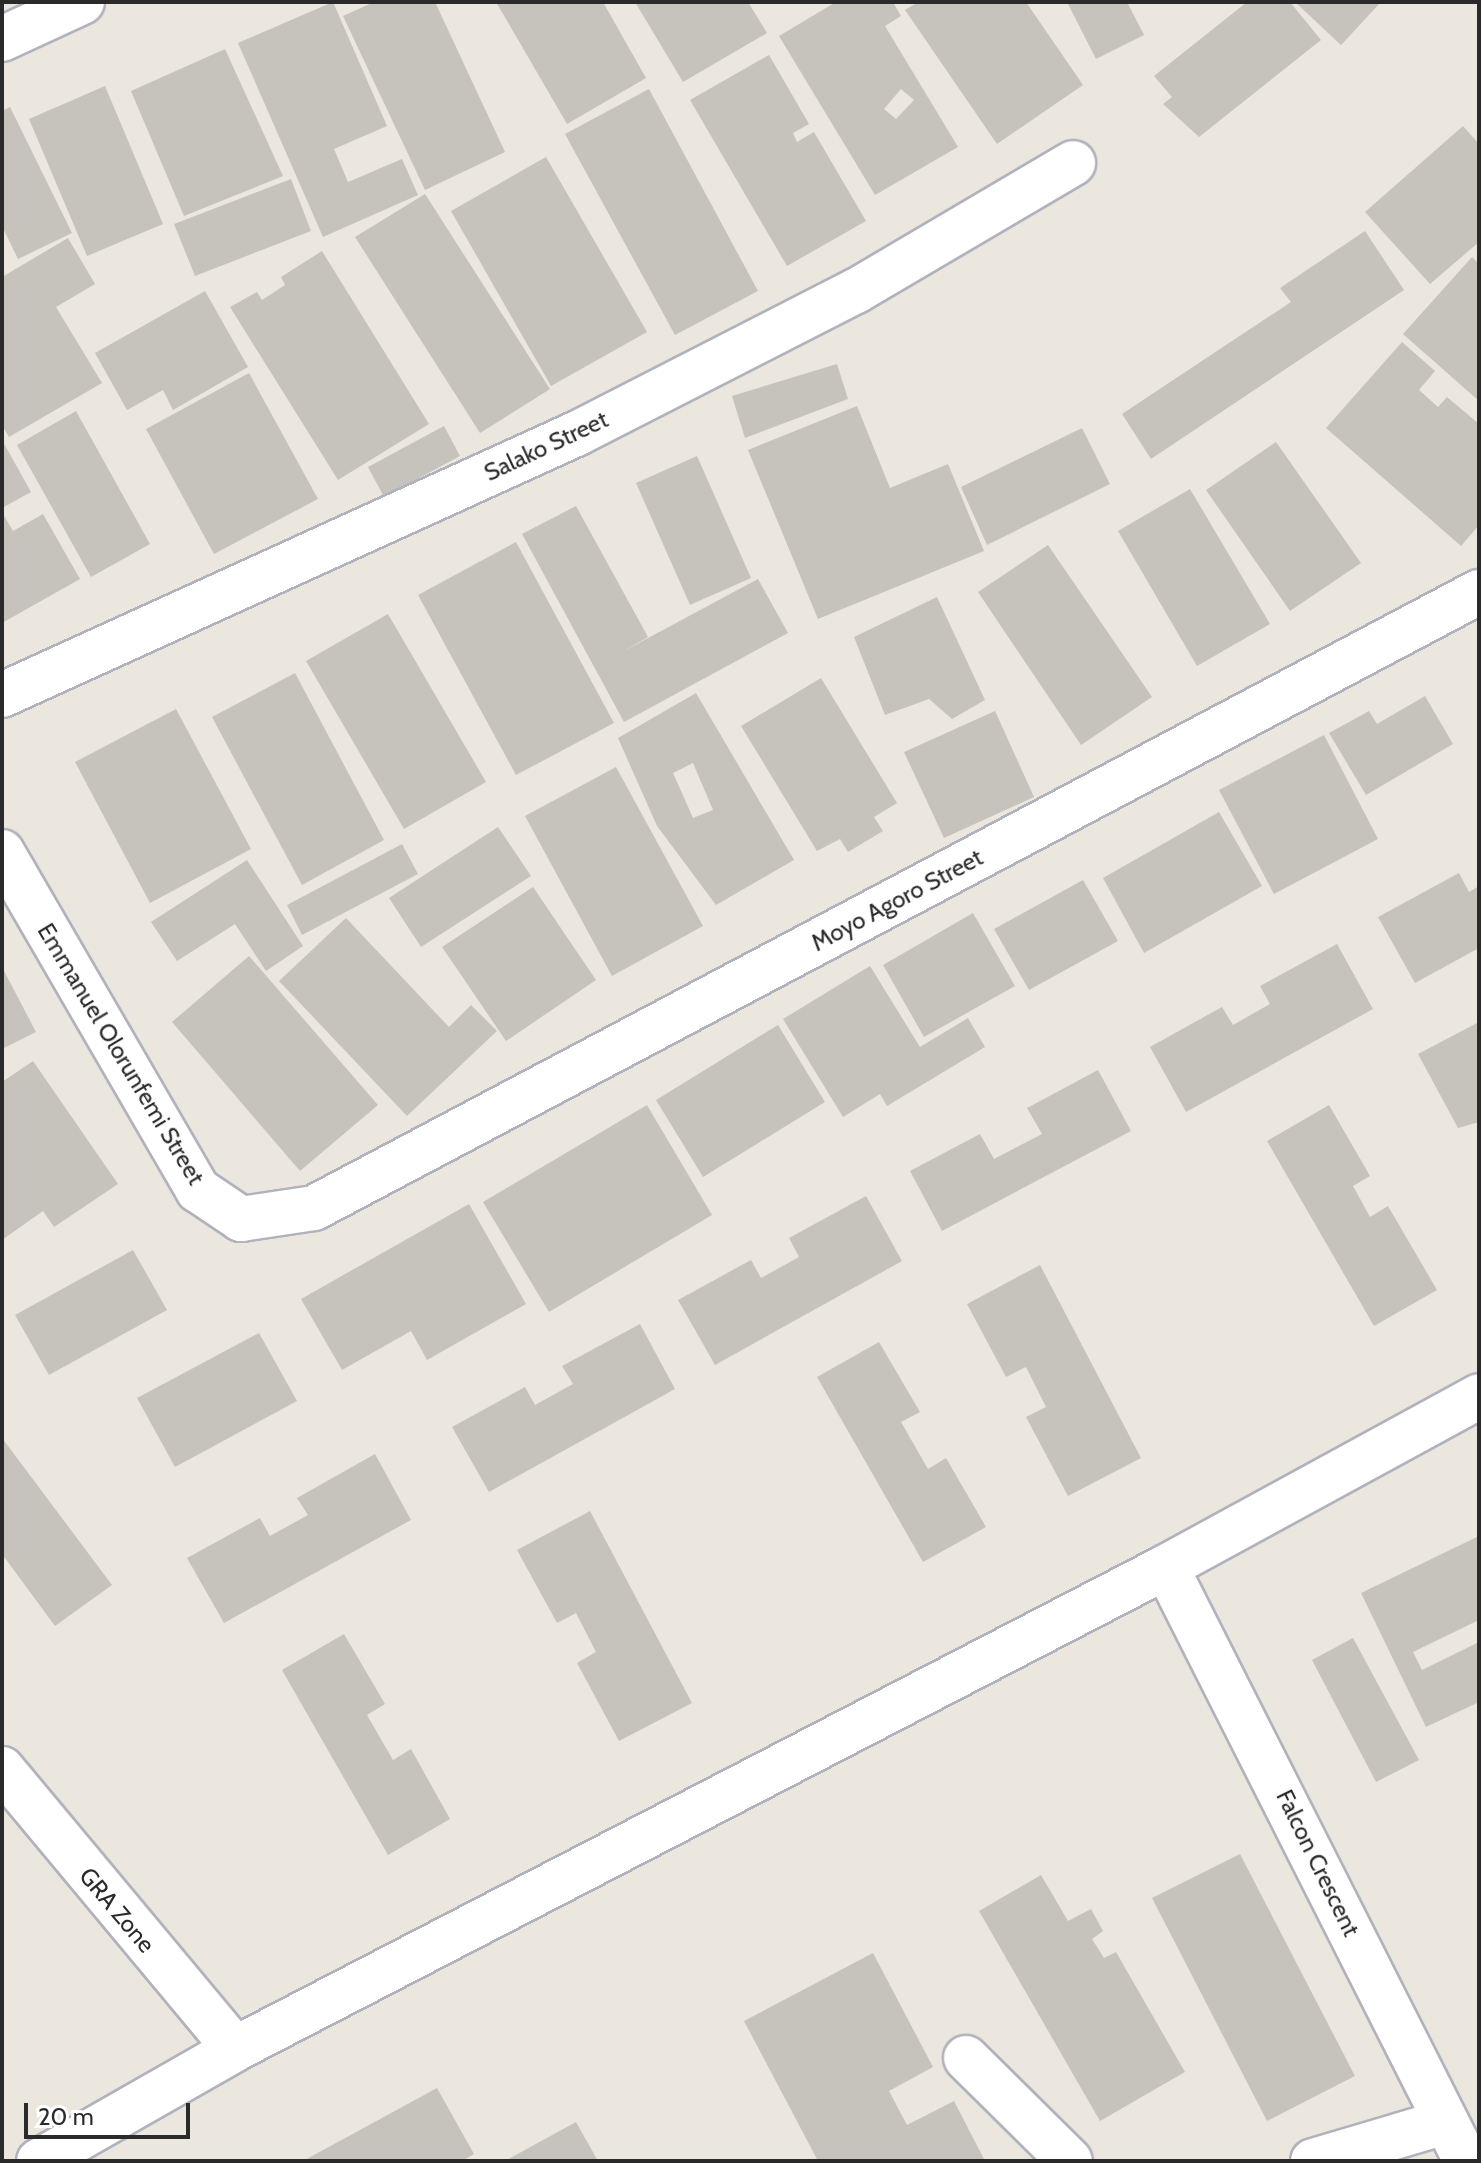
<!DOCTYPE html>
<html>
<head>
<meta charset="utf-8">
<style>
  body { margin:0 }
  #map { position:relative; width:1481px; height:2163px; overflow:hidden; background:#ebe6de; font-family:Cabin,sans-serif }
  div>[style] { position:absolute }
  .building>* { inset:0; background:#c6c3bd }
  .roads { filter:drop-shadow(2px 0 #b1b2bc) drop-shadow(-2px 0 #b1b2bc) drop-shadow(0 2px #b1b2bc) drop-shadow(0 -2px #b1b2bc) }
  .minor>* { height:44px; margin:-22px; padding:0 22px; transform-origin:22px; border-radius:22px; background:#fff }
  span { translate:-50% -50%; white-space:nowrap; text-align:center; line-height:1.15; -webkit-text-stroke:6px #fff; paint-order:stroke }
  .street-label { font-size:24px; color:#2a2a2a }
  .frame { position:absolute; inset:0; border:4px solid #2a2a2a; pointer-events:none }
  .scale { position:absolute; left:24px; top:2103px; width:166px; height:36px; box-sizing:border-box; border:4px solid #2a2a2a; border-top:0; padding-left:10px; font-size:24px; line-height:28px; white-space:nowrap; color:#2a2a2a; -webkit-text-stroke:6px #fff; paint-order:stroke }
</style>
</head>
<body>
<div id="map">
  <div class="building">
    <i style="clip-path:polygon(333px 2px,387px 126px,334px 149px,348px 182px,402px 159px,418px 195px,323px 237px,238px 43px)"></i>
    <i style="clip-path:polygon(374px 2px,435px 2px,505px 152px,425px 190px,343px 16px)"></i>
    <i style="clip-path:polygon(496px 2px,603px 2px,646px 78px,567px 124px)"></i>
    <i style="clip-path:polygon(635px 2px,748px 2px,767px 33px,683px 82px)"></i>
    <i style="clip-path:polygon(evenodd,836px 2px,893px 2px,901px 16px,885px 26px,958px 147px,875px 195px,779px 36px,836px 2px,901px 89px,914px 100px,896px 119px,884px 109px,901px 89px)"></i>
    <i style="clip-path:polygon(918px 2px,1026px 2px,1083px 85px,997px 144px,905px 10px)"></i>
    <i style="clip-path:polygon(1067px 2px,1127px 2px,1144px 35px,1096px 59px)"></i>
    <i style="clip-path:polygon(1247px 2px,1290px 2px,1321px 40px,1199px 137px,1163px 104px,1172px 97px,1154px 76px)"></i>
    <i style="clip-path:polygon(1295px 2px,1381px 2px,1341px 45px)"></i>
    <i style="clip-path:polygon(225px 49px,283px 176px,184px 216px,131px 91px)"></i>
    <i style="clip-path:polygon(769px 55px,809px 124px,793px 133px,797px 142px,814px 132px,866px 221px,787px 266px,690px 100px)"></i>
    <i style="clip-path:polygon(105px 86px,163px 224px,87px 256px,29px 119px)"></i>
    <i style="clip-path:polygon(649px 89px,758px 291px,675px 335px,565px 134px)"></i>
    <i style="clip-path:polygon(10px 107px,72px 233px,18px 259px,2px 226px,2px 111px)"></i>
    <i style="clip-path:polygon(1463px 126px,1479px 144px,1479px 242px,1430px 284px,1365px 212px)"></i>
    <i style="clip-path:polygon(546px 157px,647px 332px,551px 386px,451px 211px)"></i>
    <i style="clip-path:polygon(291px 179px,311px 231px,195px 276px,174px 224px)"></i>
    <i style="clip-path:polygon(425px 194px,550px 389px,480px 433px,355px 237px)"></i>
    <i style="clip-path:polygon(1365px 231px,1404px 290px,1151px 459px,1122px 414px,1291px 302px,1280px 288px)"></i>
    <i style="clip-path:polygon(68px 238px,95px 284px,56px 307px,102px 383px,9px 437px,2px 425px,2px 277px)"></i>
    <i style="clip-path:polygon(322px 251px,429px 424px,338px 480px,230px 307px,257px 292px,262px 300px,285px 285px,281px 277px)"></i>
    <i style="clip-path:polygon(1472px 257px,1479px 264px,1479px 401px,1403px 334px)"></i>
    <i style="clip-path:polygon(205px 291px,248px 367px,173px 410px,163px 390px,127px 410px,95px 353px)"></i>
    <i style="clip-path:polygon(1402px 342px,1435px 371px,1419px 390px,1438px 407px,1447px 397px,1479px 424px,1479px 525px,1461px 546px,1326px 428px)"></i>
    <i style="clip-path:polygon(837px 364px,848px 399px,745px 438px,732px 396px)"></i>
    <i style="clip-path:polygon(249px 373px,318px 499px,214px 554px,146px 429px)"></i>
    <i style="clip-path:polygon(857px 406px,890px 488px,948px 464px,984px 551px,818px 619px,748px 450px)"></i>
    <i style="clip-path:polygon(76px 411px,150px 544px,91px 577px,17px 445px)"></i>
    <i style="clip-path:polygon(444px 426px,460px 456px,384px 497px,368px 467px)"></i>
    <i style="clip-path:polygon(1082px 428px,1110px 484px,987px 545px,961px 487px)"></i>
    <i style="clip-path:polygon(2px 440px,31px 492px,2px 508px)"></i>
    <i style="clip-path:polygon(1276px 442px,1361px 563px,1290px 611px,1206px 490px)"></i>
    <i style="clip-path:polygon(697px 456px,751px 578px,690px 605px,636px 483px)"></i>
    <i style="clip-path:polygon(1190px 489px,1270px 624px,1197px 666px,1118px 531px)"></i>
    <i style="clip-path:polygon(576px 506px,648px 637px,622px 652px,758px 579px,788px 633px,624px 722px,522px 534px)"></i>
    <i style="clip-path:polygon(2px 512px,13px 531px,43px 514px,80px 579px,2px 623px)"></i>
    <i style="clip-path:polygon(516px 542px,614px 723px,516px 775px,418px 595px)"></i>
    <i style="clip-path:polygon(1048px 545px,1152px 697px,1081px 745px,978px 592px)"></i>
    <i style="clip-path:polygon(937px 597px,985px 700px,952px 719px,929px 699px,885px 715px,854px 637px)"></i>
    <i style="clip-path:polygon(388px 614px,486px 782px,404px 829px,306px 661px)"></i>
    <i style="clip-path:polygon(295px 673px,384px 840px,302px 885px,212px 717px)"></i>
    <i style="clip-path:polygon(821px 678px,897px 803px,874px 817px,883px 831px,848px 852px,840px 839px,817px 851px,741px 726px)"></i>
    <i style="clip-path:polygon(evenodd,696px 693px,794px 860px,716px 905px,657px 826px,618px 738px,696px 693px,693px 763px,713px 810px,693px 818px,673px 773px,693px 763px)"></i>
    <i style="clip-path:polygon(1425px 696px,1453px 744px,1366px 795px,1329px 733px,1369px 711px,1377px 724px)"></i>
    <i style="clip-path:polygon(176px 709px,251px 849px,150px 903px,75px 762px)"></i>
    <i style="clip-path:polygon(995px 711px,1034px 797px,944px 838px,904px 752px)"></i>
    <i style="clip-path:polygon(1324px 735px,1378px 839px,1274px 894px,1219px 790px)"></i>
    <i style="clip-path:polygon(616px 767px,703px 926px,612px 976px,525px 816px)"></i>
    <i style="clip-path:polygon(1219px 812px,1262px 886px,1144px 953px,1103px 878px)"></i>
    <i style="clip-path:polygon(498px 827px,531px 876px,421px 947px,389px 898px)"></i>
    <i style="clip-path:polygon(402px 844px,418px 874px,302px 935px,287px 905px)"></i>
    <i style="clip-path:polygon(247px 860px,303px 946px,266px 971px,235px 924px,177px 961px,151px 922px)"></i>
    <i style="clip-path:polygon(1459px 873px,1469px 892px,1479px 886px,1479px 948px,1415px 983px,1378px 917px)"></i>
    <i style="clip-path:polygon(1083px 880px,1118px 941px,1029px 990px,994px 929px)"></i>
    <i style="clip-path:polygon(533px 887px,596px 980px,506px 1041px,442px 947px)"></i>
    <i style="clip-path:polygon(973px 913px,1015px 986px,924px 1037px,883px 965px)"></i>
    <i style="clip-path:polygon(346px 918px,449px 1027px,471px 1005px,497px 1031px,407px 1116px,279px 981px)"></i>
    <i style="clip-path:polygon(1337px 944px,1373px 1009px,1186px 1112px,1150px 1047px,1222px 1007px,1233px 1025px,1270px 1004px,1260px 986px)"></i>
    <i style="clip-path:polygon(249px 956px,378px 1105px,300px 1171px,172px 1022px)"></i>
    <i style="clip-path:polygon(870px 966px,920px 1047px,968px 1018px,985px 1047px,887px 1106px,880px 1094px,843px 1117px,783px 1019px)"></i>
    <i style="clip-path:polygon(2px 967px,36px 1032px,2px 1049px)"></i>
    <i style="clip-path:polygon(1477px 1023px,1479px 1122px,1458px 1128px,1418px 1054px)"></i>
    <i style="clip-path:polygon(778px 1025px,825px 1102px,703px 1177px,656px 1100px)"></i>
    <i style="clip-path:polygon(33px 1061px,118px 1184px,54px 1227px,43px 1211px,2px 1240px,2px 1082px)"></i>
    <i style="clip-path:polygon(1098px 1070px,1131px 1131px,942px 1231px,910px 1171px,980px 1134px,994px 1159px,1042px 1134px,1027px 1108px)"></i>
    <i style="clip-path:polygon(647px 1105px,712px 1215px,549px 1312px,483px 1202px)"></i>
    <i style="clip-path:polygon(1329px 1105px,1370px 1176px,1353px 1186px,1370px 1217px,1388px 1206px,1437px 1290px,1374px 1326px,1267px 1141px)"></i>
    <i style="clip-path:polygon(866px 1196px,902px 1261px,715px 1365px,678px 1300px,751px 1260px,761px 1278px,799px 1257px,789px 1238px)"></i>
    <i style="clip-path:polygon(469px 1204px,526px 1304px,427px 1360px,411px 1331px,342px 1370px,301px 1299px)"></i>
    <i style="clip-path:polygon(133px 1250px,167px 1310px,49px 1375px,15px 1315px)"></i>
    <i style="clip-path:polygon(1040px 1265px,1141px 1458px,1068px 1496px,1026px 1417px,1046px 1407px,1026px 1367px,1006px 1377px,967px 1304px)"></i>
    <i style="clip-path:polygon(640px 1324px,675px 1389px,489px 1492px,452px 1427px,525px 1387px,535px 1405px,573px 1384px,562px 1366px)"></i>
    <i style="clip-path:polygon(259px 1333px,297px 1401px,175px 1467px,137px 1398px)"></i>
    <i style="clip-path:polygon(879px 1342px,920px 1412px,901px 1422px,928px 1469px,946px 1458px,986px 1527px,923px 1562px,817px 1377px)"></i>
    <i style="clip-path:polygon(2px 1438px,112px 1585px,55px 1626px,2px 1554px)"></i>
    <i style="clip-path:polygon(375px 1454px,411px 1520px,224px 1623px,187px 1558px,260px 1518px,270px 1536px,308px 1515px,297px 1498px)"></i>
    <i style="clip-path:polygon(590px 1511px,692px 1703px,619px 1741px,577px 1663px,596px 1652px,576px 1613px,557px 1623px,517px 1550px)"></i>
    <i style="clip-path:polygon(1479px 1536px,1479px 1620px,1413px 1652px,1422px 1670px,1479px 1642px,1479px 1702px,1426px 1727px,1361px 1593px)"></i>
    <i style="clip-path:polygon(344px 1634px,385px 1704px,367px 1715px,393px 1760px,411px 1749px,450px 1819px,388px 1855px,282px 1670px)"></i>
    <i style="clip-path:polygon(1353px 1638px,1419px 1760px,1376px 1782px,1312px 1660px)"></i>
    <i style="clip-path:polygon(1240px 1854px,1355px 2076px,1267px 2121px,1152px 1898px)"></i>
    <i style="clip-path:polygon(1041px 1875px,1068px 1921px,1091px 1909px,1103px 1931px,1092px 1939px,1104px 1958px,1116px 1952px,1185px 2072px,1100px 2121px,979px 1911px)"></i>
    <i style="clip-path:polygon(873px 1953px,933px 2067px,889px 2091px,907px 2125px,954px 2101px,985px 2161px,818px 2161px,744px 2021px)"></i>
    <i style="clip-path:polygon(437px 2088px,474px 2154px,462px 2161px,303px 2161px)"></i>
    <i style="clip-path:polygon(576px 2122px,598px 2161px,505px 2161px)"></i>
  </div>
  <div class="roads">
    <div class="minor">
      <i style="left:2px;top:39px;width:88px;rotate:-24.8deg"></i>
      <i style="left:2px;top:695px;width:633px;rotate:-24.46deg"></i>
      <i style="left:578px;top:433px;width:312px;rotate:-27.1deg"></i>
      <i style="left:856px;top:291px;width:252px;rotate:-30.5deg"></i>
      <i style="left:2px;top:852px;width:391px;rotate:59.9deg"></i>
      <i style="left:198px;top:1190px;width:52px;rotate:34deg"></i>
      <i style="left:241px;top:1219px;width:74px;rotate:-8.6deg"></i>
      <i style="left:314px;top:1208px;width:1318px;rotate:-27.87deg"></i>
      <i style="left:1166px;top:1567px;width:665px;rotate:63.2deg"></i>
      <i style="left:2px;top:1769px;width:364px;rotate:50.2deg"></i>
      <i style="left:966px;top:2058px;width:146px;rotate:44.7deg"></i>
      <i style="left:39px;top:2161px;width:226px;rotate:-29.7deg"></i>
      <i style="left:235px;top:2049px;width:1048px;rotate:-27.37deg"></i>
      <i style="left:1166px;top:1567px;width:357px;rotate:-28.6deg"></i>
      <i style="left:1313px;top:2161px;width:138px;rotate:-16.5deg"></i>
    </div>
  </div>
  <div class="street-label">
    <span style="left:546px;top:446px;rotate:-25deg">Salako Street</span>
    <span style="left:897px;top:900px;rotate:-28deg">Moyo Agoro Street</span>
    <span style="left:121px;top:1054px;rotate:59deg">Emmanuel Olorunfemi Street</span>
    <span style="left:1318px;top:1863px;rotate:64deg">Falcon Crescent</span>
    <span style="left:117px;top:1910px;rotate:50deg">GRA Zone</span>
  </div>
  <div class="frame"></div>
  <div class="scale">20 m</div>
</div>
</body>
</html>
